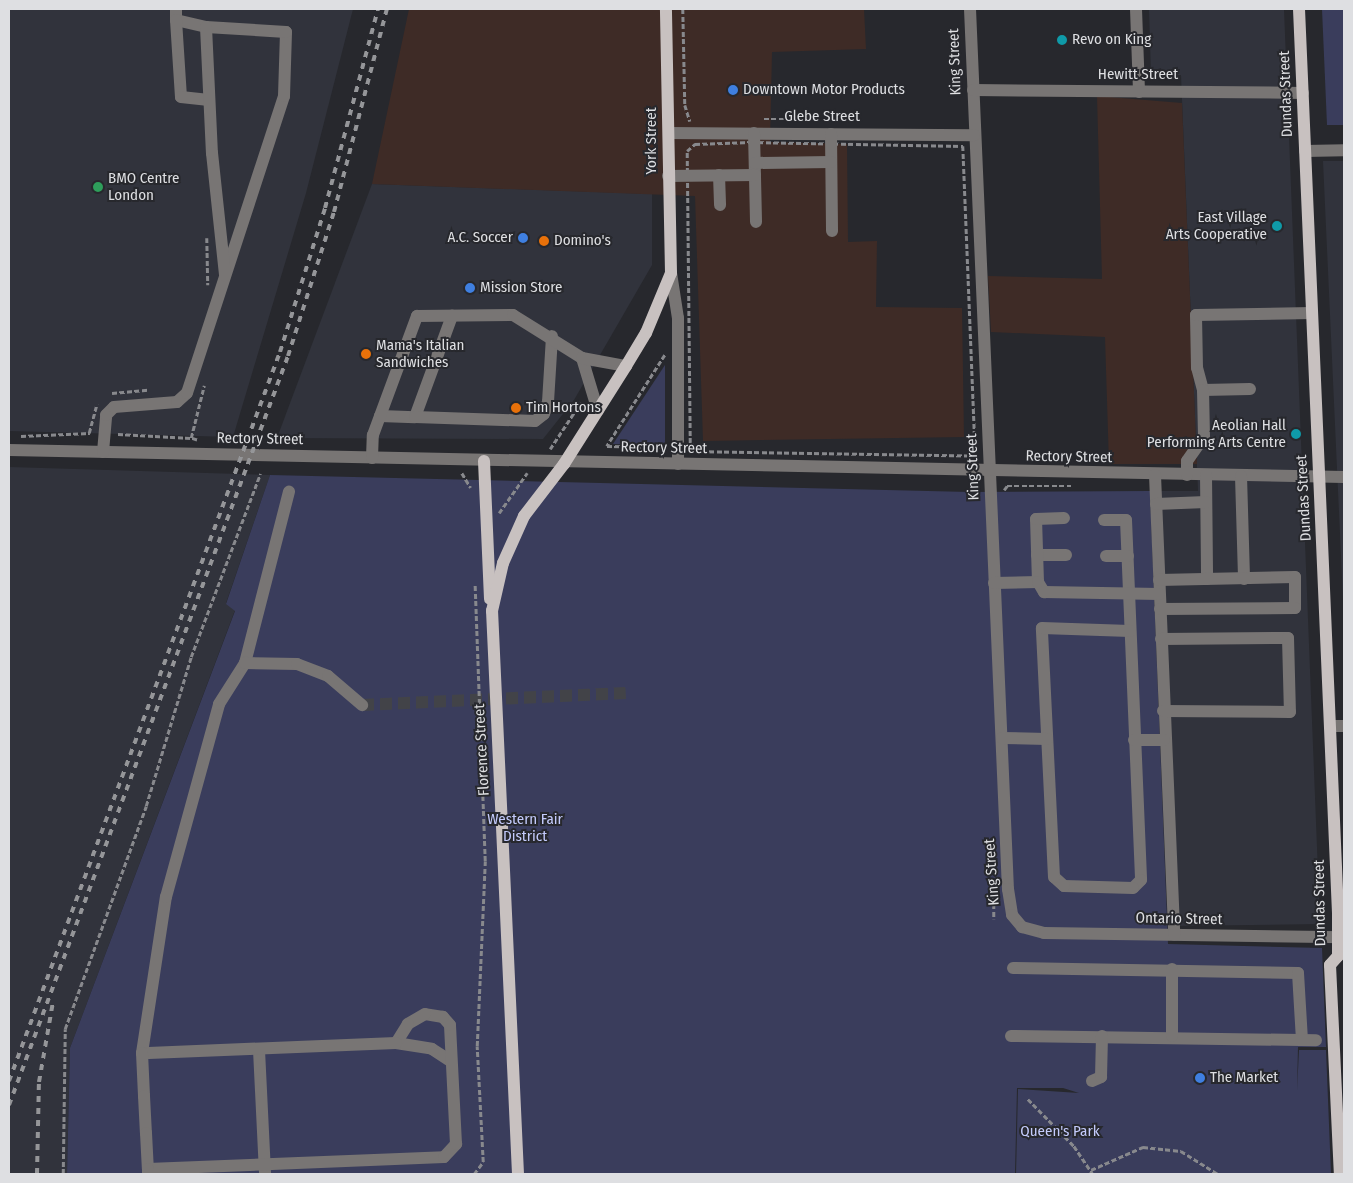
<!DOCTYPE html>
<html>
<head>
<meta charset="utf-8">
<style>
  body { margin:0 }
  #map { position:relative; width:1353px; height:1183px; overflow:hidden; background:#27282d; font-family:"Fira Sans Condensed",sans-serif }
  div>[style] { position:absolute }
  .built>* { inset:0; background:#31333c }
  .industrial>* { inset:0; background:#3e2b26 }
  .green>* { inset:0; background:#3a3d5c }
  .minor-tunnel>* { height:12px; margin-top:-6px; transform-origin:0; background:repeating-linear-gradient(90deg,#424348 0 12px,transparent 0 18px) }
  .path>* { height:2.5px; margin-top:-1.25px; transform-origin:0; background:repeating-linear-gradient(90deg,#88898d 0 5px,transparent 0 7.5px) }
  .minor>* { height:12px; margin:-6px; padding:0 6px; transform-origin:6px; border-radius:6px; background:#787574 }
  .major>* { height:12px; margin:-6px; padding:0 6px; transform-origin:6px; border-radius:6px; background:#c8c1c0 }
  .rail>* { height:4px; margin-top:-2px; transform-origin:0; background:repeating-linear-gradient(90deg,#959699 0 6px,transparent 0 12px) }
  .dots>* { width:14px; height:14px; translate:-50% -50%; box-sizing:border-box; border:2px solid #27282d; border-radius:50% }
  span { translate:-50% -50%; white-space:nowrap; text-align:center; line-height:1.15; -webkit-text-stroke:4px #27282d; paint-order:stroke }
  .poi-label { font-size:15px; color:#dedfe2 }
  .left { translate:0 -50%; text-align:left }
  .right { translate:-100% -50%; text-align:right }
  .street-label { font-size:15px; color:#dedfe2 }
  .park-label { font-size:15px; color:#c4cbfc }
  .frame { position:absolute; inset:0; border:10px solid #dedfe2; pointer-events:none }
</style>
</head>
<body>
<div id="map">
  <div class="built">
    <i style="clip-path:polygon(9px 9px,353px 9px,306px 193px,233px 437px,9px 431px)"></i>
    <i style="clip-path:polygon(1149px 9px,1284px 9px,1320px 924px,1168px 926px,1150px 491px,1198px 491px,1181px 75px,1151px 75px)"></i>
    <i style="clip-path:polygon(1323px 161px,1344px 161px,1344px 622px)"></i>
    <i style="clip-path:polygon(372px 184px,652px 194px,652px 265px,574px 400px,543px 439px,277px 438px)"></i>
    <i style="clip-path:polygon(9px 467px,270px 475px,226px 603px,235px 610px,70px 1048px,67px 1174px,9px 1174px)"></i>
  </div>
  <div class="industrial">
    <i style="clip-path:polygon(409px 9px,864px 9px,866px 49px,772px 52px,770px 142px,847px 144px,848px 242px,877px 241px,876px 307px,962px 308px,964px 437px,703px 441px,695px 196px,372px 184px)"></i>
    <i style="clip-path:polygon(1097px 96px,1182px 103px,1197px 464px,1109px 464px,1105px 337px,991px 332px,988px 276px,1102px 279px)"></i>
  </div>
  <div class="green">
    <i style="clip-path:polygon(1322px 9px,1344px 9px,1344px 125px,1327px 125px)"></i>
    <i style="clip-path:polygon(665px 365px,665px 445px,613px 444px)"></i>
    <i style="clip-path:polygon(270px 475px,969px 492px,1150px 491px,1168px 944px,1322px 948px,1326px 1047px,1298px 1047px,1297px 1091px,1299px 1050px,1326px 1050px,1331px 1174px,1016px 1174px,1018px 1089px,1079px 1093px,1063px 1088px,1017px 1088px,1015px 1174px,67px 1174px,70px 1048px,235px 611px,226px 604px)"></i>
  </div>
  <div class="minor-tunnel">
    <i style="left:362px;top:705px;width:264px;rotate:-2.6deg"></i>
  </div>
  <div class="path">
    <i style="left:683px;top:9px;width:96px;rotate:88.8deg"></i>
    <i style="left:685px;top:105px;width:17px;rotate:73deg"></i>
    <i style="left:764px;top:119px;width:24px"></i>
    <i style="left:751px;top:142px;width:212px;rotate:1.1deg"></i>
    <i style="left:963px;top:146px;width:303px;rotate:87.7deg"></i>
    <i style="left:975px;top:449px;width:9px;rotate:131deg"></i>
    <i style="left:969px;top:456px;width:267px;rotate:-179.1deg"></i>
    <i style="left:702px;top:452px;width:15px;rotate:-143deg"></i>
    <i style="left:690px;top:443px;width:292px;rotate:-90.6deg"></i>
    <i style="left:687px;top:151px;width:11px;rotate:-41deg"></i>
    <i style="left:695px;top:144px;width:56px;rotate:-2deg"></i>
    <i style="left:207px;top:238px;width:47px;rotate:88.8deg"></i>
    <i style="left:665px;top:355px;width:108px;rotate:122.5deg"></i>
    <i style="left:607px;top:446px;width:58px;rotate:1deg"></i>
    <i style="left:112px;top:393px;width:36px;rotate:-5deg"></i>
    <i style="left:89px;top:433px;width:30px;rotate:-75deg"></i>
    <i style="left:118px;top:434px;width:73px;rotate:3.1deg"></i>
    <i style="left:21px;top:436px;width:69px;rotate:-2.5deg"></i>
    <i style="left:197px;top:440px;width:6px;rotate:-162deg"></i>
    <i style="left:191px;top:438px;width:54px;rotate:-76deg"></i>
    <i style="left:550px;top:449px;width:56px;rotate:-56.6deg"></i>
    <i style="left:462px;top:473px;width:17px;rotate:59deg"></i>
    <i style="left:1004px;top:490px;width:5px;rotate:-53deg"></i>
    <i style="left:1007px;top:486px;width:64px"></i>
    <i style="left:499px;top:513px;width:49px;rotate:-55deg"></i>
    <i style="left:994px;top:889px;width:30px;rotate:90deg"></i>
    <i style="left:1028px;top:1099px;width:66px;rotate:45.6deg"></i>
    <i style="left:1074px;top:1146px;width:34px;rotate:56deg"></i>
    <i style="left:1091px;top:1170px;width:57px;rotate:-23.9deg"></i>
    <i style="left:1143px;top:1147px;width:38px;rotate:6deg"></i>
    <i style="left:1181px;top:1151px;width:44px;rotate:31.9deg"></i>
    <i style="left:63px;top:1174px;width:145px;rotate:-89.2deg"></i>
    <i style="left:65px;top:1029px;width:237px;rotate:-70deg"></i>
    <i style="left:146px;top:806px;width:156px;rotate:-73.2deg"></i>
    <i style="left:191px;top:657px;width:196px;rotate:-69.3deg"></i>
    <i style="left:474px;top:1174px;width:15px;rotate:-53deg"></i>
    <i style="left:483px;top:1162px;width:116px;rotate:-93deg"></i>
    <i style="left:477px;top:1046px;width:185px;rotate:-87.5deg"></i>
    <i style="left:485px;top:861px;width:277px;rotate:-92.1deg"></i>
  </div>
  <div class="minor">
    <i style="left:176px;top:9px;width:11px;rotate:90deg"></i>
    <i style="left:176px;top:20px;width:31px;rotate:13deg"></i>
    <i style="left:970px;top:9px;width:881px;rotate:87.53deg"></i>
    <i style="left:1008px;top:889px;width:26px;rotate:81deg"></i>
    <i style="left:1012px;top:915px;width:16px;rotate:50deg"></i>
    <i style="left:1022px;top:927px;width:23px;rotate:15deg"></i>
    <i style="left:1044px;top:933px;width:300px;rotate:0.8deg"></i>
    <i style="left:1136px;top:9px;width:83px;rotate:87.9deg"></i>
    <i style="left:176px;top:20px;width:77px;rotate:86.3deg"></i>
    <i style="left:181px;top:97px;width:28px;rotate:6deg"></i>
    <i style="left:973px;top:90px;width:330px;rotate:0.5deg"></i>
    <i style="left:669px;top:133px;width:305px;rotate:0.4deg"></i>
    <i style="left:754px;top:133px;width:89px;rotate:88.7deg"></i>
    <i style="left:831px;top:134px;width:97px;rotate:89.4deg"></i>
    <i style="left:1305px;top:151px;width:39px;rotate:-1deg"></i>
    <i style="left:755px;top:163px;width:76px;rotate:-0.8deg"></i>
    <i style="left:719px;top:175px;width:30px;rotate:88deg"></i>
    <i style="left:668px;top:176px;width:87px;rotate:-0.7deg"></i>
    <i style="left:671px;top:273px;width:46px;rotate:81.2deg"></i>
    <i style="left:678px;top:318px;width:146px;rotate:90deg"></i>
    <i style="left:582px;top:358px;width:55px;rotate:73.2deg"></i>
    <i style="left:1250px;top:389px;width:47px;rotate:178.8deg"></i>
    <i style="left:1203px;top:390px;width:23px;rotate:-105deg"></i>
    <i style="left:1197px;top:368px;width:53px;rotate:-91.1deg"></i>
    <i style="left:1196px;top:315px;width:116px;rotate:-1deg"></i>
    <i style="left:380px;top:416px;width:35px;rotate:2deg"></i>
    <i style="left:415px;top:417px;width:108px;rotate:-69.9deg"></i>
    <i style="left:415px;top:417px;width:120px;rotate:1.9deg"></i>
    <i style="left:535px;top:421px;width:11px;rotate:-38deg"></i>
    <i style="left:544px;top:414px;width:13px;rotate:-72deg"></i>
    <i style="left:548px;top:402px;width:66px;rotate:-86.5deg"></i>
    <i style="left:9px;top:450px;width:1335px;rotate:1.16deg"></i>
    <i style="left:103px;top:452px;width:37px;rotate:-85deg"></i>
    <i style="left:106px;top:415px;width:11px;rotate:-45deg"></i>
    <i style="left:114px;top:407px;width:63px;rotate:-4.5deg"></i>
    <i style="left:177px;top:402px;width:13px;rotate:-42deg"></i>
    <i style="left:187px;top:393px;width:312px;rotate:-71.9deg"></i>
    <i style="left:284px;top:96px;width:64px;rotate:-88.2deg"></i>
    <i style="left:286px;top:32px;width:80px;rotate:-176.4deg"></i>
    <i style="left:206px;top:27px;width:126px;rotate:87.3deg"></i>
    <i style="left:212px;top:153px;width:123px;rotate:83.9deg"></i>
    <i style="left:372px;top:458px;width:23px;rotate:-88deg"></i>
    <i style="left:373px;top:435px;width:127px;rotate:-69.7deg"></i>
    <i style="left:417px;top:316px;width:96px;rotate:-0.6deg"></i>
    <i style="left:513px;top:315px;width:81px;rotate:31.9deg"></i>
    <i style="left:582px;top:358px;width:45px;rotate:10.3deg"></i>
    <i style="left:1155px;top:475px;width:460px;rotate:87.6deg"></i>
    <i style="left:1187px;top:475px;width:14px;rotate:-90deg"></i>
    <i style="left:1187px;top:461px;width:29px;rotate:-55deg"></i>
    <i style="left:1204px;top:437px;width:47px;rotate:-91.2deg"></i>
    <i style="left:1206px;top:475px;width:104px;rotate:89.4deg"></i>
    <i style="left:1241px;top:476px;width:103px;rotate:88.3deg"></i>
    <i style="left:1156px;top:504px;width:50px;rotate:-2.3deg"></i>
    <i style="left:1104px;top:520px;width:22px"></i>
    <i style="left:1126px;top:520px;width:360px;rotate:87.6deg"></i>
    <i style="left:1141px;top:880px;width:11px;rotate:135deg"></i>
    <i style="left:1133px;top:888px;width:69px;rotate:-178.3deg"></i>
    <i style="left:1064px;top:886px;width:13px;rotate:-138deg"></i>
    <i style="left:1054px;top:877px;width:249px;rotate:-92.8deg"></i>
    <i style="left:1042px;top:628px;width:88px;rotate:2deg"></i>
    <i style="left:1037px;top:555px;width:29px"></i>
    <i style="left:1106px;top:556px;width:22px"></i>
    <i style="left:1159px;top:580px;width:136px;rotate:-1.3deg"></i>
    <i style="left:1295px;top:577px;width:31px;rotate:90deg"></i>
    <i style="left:1295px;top:608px;width:135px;rotate:179.6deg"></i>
    <i style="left:1038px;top:582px;width:63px;rotate:-91.8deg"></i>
    <i style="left:1036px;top:519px;width:28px;rotate:-2deg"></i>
    <i style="left:994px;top:583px;width:44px;rotate:-1.3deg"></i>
    <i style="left:1038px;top:582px;width:12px;rotate:59deg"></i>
    <i style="left:1044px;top:592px;width:115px;rotate:1deg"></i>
    <i style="left:1161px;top:639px;width:127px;rotate:-0.5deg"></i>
    <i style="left:1288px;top:638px;width:74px;rotate:88.5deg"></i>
    <i style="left:1290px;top:712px;width:127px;rotate:-179.5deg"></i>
    <i style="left:245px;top:663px;width:177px;rotate:-75.6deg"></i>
    <i style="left:1330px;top:726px;width:14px"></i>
    <i style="left:1002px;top:738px;width:45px;rotate:1.3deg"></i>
    <i style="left:1134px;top:740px;width:30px"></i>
    <i style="left:1013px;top:968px;width:285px;rotate:1deg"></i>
    <i style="left:1298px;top:973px;width:67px;rotate:86.6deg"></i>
    <i style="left:1011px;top:1036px;width:305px;rotate:0.8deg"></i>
    <i style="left:1172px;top:1036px;width:67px;rotate:-90deg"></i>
    <i style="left:396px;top:1043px;width:36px;rotate:9deg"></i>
    <i style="left:432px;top:1049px;width:20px;rotate:33deg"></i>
    <i style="left:259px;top:1050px;width:124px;rotate:87.2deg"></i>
    <i style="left:142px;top:1053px;width:158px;rotate:-81.3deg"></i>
    <i style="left:166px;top:897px;width:200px;rotate:-74.6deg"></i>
    <i style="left:219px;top:704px;width:49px;rotate:-57.6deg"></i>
    <i style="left:245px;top:663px;width:52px;rotate:1.1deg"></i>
    <i style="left:297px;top:664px;width:33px;rotate:21deg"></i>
    <i style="left:328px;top:676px;width:45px;rotate:40.5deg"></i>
    <i style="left:1092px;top:1081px;width:10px;rotate:-24deg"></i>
    <i style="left:1101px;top:1077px;width:41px;rotate:-88.6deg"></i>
    <i style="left:148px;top:1169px;width:296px;rotate:-2.3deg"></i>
    <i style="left:444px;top:1157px;width:18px;rotate:-47deg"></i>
    <i style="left:456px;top:1144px;width:119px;rotate:-92.9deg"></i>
    <i style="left:450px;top:1025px;width:11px;rotate:-131deg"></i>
    <i style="left:443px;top:1017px;width:18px;rotate:-171deg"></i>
    <i style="left:425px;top:1014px;width:20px;rotate:150deg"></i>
    <i style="left:408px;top:1024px;width:22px;rotate:122deg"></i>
    <i style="left:396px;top:1043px;width:254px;rotate:177.7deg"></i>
    <i style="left:142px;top:1053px;width:43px;rotate:87.3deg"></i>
    <i style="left:144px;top:1096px;width:37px;rotate:87deg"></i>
    <i style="left:146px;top:1133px;width:36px;rotate:87deg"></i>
    <i style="left:148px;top:1169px;width:5px;rotate:90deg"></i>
  </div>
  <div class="major">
    <i style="left:1299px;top:9px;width:906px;rotate:87.53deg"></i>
    <i style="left:1338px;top:914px;width:42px;rotate:90deg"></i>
    <i style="left:1338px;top:956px;width:12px;rotate:132deg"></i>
    <i style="left:1330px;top:965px;width:209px;rotate:87.3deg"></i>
    <i style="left:484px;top:461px;width:138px;rotate:87.5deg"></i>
    <i style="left:518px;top:1174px;width:564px;rotate:-92.64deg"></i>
    <i style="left:492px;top:611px;width:49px;rotate:-77.1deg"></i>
    <i style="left:503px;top:563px;width:51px;rotate:-65.9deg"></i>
    <i style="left:524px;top:516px;width:66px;rotate:-52.4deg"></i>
    <i style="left:564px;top:464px;width:116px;rotate:-57.7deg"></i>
    <i style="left:626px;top:366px;width:39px;rotate:-59deg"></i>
    <i style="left:646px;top:333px;width:65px;rotate:-67.4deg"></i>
    <i style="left:671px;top:273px;width:264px;rotate:-91.1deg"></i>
  </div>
  <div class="rail">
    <i style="left:9px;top:1081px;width:778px;rotate:-69.61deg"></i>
    <i style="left:280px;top:352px;width:151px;rotate:-72.6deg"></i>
    <i style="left:325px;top:208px;width:206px;rotate:-75.1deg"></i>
    <i style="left:9px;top:1105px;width:799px;rotate:-69.57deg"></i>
    <i style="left:288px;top:356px;width:151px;rotate:-72.3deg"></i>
    <i style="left:334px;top:212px;width:210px;rotate:-75.4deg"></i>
    <i style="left:37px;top:1174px;width:92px;rotate:-88.8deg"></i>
    <i style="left:39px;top:1082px;width:81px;rotate:-80.1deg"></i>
  </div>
  <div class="dots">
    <i style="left:1062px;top:40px;background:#0f9aa8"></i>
    <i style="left:733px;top:90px;background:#3f7fe0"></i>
    <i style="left:98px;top:187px;background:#2e9e5b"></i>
    <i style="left:1277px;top:226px;background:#0f9aa8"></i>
    <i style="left:523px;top:238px;background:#3f7fe0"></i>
    <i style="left:544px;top:241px;background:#e8710a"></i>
    <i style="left:470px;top:288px;background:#3f7fe0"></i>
    <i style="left:366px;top:354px;background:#e8710a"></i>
    <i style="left:516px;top:408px;background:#e8710a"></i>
    <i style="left:1296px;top:434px;background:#0f9aa8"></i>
    <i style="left:1200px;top:1078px;background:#3f7fe0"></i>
  </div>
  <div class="poi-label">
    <span class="left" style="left:1072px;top:40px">Revo on King</span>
    <span class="left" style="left:743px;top:90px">Downtown Motor Products</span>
    <span class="left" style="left:108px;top:187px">BMO Centre<br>London</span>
    <span class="right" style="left:1267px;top:226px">East Village<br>Arts Cooperative</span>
    <span class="right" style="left:513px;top:238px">A.C. Soccer</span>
    <span class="left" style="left:554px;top:241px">Domino's</span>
    <span class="left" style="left:480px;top:288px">Mission Store</span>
    <span class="left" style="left:376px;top:354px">Mama's Italian<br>Sandwiches</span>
    <span class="left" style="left:526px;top:408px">Tim Hortons</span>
    <span class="right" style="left:1286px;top:434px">Aeolian Hall<br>Performing Arts Centre</span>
    <span class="left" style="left:1210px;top:1078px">The Market</span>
  </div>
  <div class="street-label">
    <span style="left:955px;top:62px;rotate:-92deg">King Street</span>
    <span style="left:1138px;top:75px">Hewitt Street</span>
    <span style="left:1286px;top:94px;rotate:-92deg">Dundas Street</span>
    <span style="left:822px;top:117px">Glebe Street</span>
    <span style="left:652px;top:141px;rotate:-90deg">York Street</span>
    <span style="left:260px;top:439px;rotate:1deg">Rectory Street</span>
    <span style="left:664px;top:448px;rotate:1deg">Rectory Street</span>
    <span style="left:1069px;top:457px;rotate:1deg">Rectory Street</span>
    <span style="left:973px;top:467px;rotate:-92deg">King Street</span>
    <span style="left:1304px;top:498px;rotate:-93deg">Dundas Street</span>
    <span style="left:482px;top:750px;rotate:-93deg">Florence Street</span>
    <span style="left:992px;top:872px;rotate:-94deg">King Street</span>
    <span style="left:1320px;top:903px;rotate:-91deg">Dundas Street</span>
    <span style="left:1179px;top:919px;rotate:1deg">Ontario Street</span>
  </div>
  <div class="park-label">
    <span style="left:525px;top:828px">Western Fair<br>District</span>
    <span style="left:1060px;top:1132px">Queen's Park</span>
  </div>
  <div class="frame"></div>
</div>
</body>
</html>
